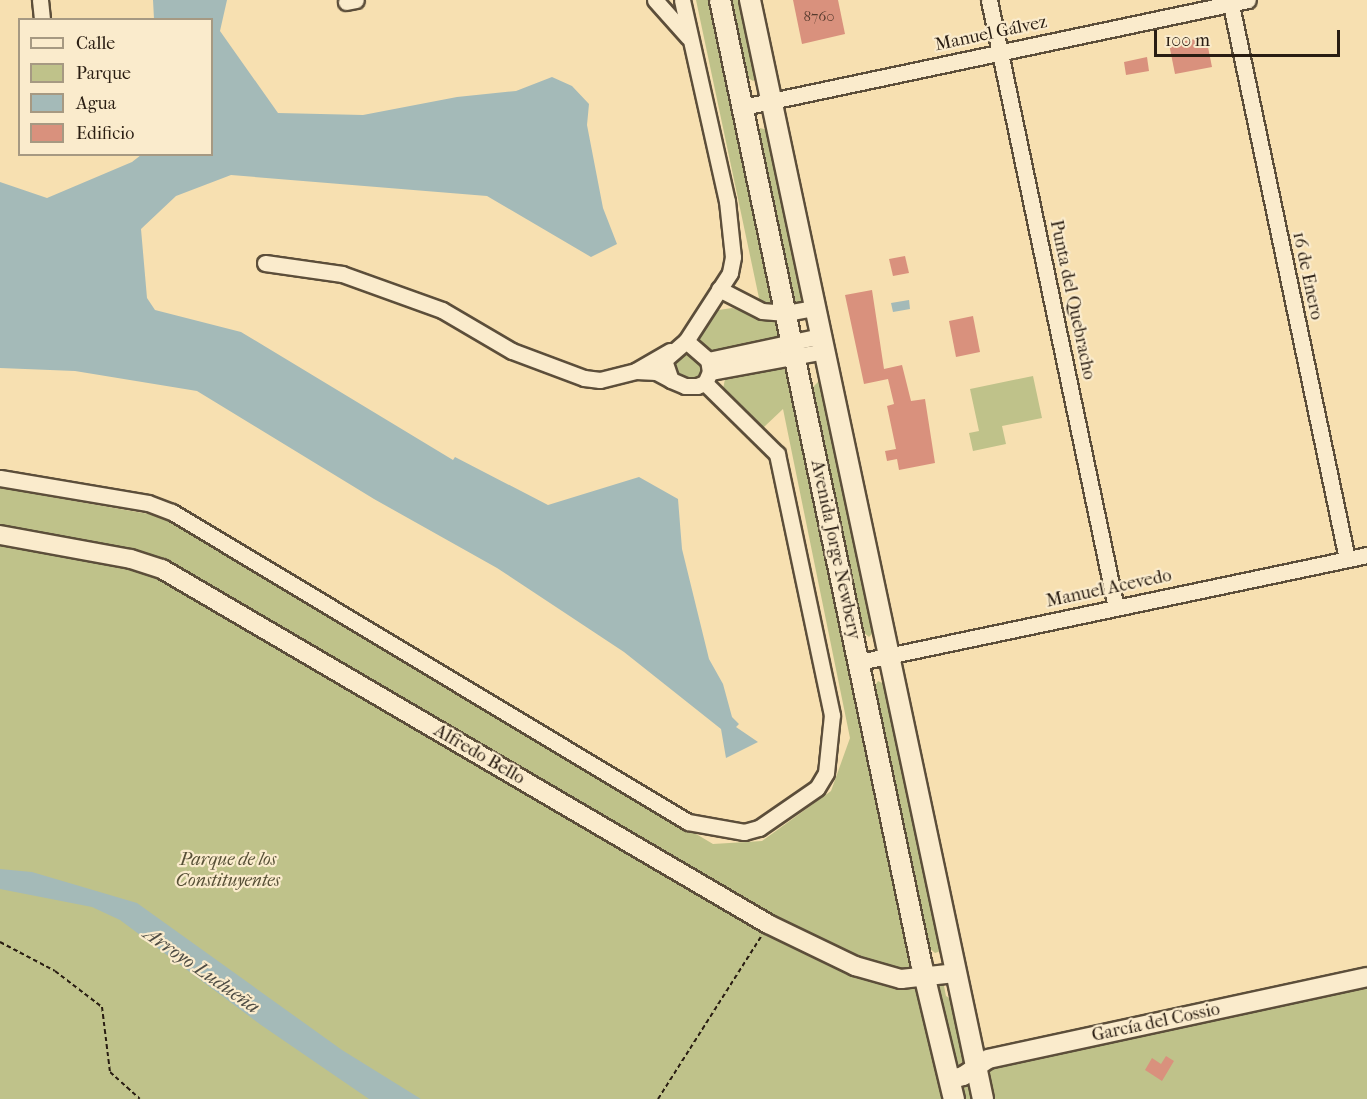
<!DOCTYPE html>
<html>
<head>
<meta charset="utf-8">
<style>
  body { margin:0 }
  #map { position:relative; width:1367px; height:1099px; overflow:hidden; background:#f7e0b1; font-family:"IM FELL French Canon",serif }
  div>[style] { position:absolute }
  .green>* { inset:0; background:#bfc28a }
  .water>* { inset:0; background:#a4bab8 }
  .building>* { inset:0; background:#d9917d }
  .path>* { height:2px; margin-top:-1px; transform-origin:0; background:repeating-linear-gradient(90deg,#291d12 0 4.5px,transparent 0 7.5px) }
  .roads { filter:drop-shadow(2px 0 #5c4e3a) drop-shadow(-2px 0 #5c4e3a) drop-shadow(0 2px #5c4e3a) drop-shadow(0 -2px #5c4e3a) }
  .minor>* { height:15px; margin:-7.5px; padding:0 7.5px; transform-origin:7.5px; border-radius:7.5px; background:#faebcc }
  .tertiary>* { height:18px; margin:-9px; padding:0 9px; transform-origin:9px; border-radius:9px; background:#faebcc }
  .secondary>* { height:20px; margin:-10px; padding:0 10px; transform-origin:10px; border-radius:10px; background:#faebcc }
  span { translate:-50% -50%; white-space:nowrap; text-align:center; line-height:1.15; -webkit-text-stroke:4.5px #faebcc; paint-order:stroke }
  .number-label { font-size:15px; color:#553a2d }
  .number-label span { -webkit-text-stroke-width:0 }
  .street-label { font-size:18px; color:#291d12 }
  .park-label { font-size:18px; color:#564f36; font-style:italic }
  .water-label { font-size:20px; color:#4e4c44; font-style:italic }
  .legend { position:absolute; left:18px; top:18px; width:195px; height:138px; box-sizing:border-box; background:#faebcc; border:2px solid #a69982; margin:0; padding:8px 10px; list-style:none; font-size:18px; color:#291d12 }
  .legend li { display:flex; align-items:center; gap:12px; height:30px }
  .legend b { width:30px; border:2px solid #a69982 }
  .scale { position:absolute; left:1154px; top:30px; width:186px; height:27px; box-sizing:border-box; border:3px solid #291d12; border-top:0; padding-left:8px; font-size:18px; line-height:21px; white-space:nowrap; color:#291d12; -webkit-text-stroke:4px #faebcc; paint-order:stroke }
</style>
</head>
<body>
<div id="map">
  <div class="green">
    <i style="clip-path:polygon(696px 0,720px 0,924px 977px,942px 976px,946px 996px,953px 1000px,966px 1061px,960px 1063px,963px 1075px,988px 1059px,1367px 977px,1367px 1099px,0 1099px,0 488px,160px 516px,713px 844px,762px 841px,831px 791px,850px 738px,783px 409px,764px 427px,756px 426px,722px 394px,726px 374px,697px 337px,712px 311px,732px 308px,763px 317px)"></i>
    <i style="clip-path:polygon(729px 0,743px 0,757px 78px,753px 81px,745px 76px)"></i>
    <i style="clip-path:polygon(760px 128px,771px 131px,807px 307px,793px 311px,757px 133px)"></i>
    <i style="clip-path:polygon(686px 341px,710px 372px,685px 386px,664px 360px)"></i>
    <i style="clip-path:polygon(1033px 376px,1042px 418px,1002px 426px,1006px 444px,973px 451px,969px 433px,979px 431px,970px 389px)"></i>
    <i style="clip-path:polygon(818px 382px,824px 385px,875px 631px,869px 637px,863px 632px,811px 389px)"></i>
    <i style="clip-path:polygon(878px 681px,887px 685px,941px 944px,941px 951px,935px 953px,928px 947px,873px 689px)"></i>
  </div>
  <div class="water">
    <i style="clip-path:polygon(153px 0,227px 0,220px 31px,278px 113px,363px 115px,457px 97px,516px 91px,552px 77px,572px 86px,589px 104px,587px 125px,603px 208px,617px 244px,591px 257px,487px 196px,231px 175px,176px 196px,141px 229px,147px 298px,155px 310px,241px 332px,453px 460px,455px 457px,548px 505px,639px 477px,678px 499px,682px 549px,709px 659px,723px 684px,732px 717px,739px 724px,736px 727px,758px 742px,726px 758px,721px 729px,624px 652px,497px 568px,374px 499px,197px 391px,75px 371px,0 368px,0 182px,47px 198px,132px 162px,141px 155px,212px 154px,212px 20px,154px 19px)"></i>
    <i style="clip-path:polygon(909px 300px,910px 309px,893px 312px,891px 303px)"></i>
    <i style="clip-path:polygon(0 869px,32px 872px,137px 903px,342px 1050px,421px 1099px,369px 1099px,261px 1025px,120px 920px,92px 907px,0 889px)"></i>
  </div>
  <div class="building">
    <i style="clip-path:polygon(793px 0,838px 0,845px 34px,802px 44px)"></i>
    <i style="clip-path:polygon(1206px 37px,1212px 67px,1175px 74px,1169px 44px)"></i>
    <i style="clip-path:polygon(1147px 57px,1149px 71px,1126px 75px,1124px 62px)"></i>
    <i style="clip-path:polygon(905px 256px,909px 273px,893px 276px,889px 259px)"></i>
    <i style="clip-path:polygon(872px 290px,884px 369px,902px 365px,911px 401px,925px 399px,935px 463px,899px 470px,897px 459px,887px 461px,885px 451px,896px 449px,887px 406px,894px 404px,888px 379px,864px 384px,845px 295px)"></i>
    <i style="clip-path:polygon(973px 316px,980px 352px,956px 357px,949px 321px)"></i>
    <i style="clip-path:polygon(1166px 1056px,1174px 1061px,1162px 1081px,1145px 1070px,1152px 1058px,1161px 1064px)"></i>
  </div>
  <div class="path">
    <i style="left:0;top:942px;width:62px;rotate:27.8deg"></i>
    <i style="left:55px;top:971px;width:59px;rotate:37.5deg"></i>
    <i style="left:102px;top:1007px;width:65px;rotate:83deg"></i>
    <i style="left:110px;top:1072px;width:40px;rotate:42deg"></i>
    <i style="left:658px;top:1099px;width:192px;rotate:-57.6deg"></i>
  </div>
  <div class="roads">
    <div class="minor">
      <i style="left:40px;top:0;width:20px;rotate:84deg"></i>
      <i style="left:655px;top:0;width:50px;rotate:48.3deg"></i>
      <i style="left:682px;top:0;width:206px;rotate:77.4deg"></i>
      <i style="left:727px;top:201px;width:56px;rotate:83.9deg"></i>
      <i style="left:733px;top:257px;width:16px;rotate:101deg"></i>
      <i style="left:730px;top:273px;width:81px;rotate:122.9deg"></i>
      <i style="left:989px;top:0;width:621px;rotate:78.2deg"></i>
      <i style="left:1230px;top:0;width:571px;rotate:78.18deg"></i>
      <i style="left:346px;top:2px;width:10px;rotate:-11deg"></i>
      <i style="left:743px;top:107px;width:516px;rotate:-11.96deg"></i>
      <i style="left:265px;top:263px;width:78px;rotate:8.1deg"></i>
      <i style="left:342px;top:274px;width:106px;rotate:19.8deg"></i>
      <i style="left:442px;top:310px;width:81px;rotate:30.4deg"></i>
      <i style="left:512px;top:351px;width:77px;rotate:20.6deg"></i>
      <i style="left:584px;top:378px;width:16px;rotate:7deg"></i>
      <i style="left:600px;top:380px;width:37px;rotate:-14deg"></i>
      <i style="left:719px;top:289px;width:48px;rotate:27.1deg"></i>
      <i style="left:762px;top:311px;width:24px;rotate:5deg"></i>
      <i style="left:786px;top:313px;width:29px;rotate:-10deg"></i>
      <i style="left:670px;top:351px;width:39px;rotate:150deg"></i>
      <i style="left:636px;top:371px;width:20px;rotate:3deg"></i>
      <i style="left:656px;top:372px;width:17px;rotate:28deg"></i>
      <i style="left:671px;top:380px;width:15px;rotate:23deg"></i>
      <i style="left:685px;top:386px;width:12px"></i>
      <i style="left:697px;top:386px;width:9px;rotate:-21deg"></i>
      <i style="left:705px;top:383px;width:12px;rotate:-66deg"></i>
      <i style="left:710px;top:372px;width:12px;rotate:-99deg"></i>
      <i style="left:708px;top:360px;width:29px;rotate:-139deg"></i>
      <i style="left:686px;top:341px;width:29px;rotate:139deg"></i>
      <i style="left:664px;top:360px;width:21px;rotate:71deg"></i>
      <i style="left:708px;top:360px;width:116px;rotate:-12deg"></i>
      <i style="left:710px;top:372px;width:116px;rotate:-10.4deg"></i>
      <i style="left:0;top:478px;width:150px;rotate:9.6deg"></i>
      <i style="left:148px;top:503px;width:26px;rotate:21deg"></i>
      <i style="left:172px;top:512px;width:602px;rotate:31deg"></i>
      <i style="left:688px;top:822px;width:57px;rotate:10.1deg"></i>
      <i style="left:744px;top:832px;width:16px;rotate:-15deg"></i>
      <i style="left:759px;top:828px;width:70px;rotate:-34.6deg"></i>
      <i style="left:817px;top:788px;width:17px;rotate:-59deg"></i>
      <i style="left:826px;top:773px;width:58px;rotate:-84.1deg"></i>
      <i style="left:832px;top:715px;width:267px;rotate:-101.9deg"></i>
      <i style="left:777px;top:454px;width:101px;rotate:-135.4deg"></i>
      <i style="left:859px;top:662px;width:519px;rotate:-11.89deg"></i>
    </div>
    <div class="tertiary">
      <i style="left:0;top:535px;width:133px;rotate:10.4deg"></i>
      <i style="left:131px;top:559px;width:33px;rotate:18deg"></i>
      <i style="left:162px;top:569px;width:702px;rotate:30.36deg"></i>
      <i style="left:768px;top:924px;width:97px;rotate:25.8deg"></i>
      <i style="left:855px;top:966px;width:48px;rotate:15.8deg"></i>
      <i style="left:901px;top:979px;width:54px;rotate:-6.3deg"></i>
      <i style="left:949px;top:1080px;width:15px;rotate:-16deg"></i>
      <i style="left:963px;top:1076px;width:30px;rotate:-34deg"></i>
      <i style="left:988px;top:1059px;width:388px;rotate:-12.2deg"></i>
    </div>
    <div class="secondary">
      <i style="left:720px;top:0;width:983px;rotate:78.2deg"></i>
      <i style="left:921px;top:962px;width:141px;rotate:76.5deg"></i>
      <i style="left:750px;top:0;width:1123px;rotate:78.03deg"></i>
    </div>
  </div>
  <div class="number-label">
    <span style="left:819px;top:17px">8760</span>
  </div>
  <div class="street-label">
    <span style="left:991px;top:34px;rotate:-12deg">Manuel Gálvez</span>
    <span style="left:1307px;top:276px;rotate:78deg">16 de Enero</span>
    <span style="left:1072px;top:300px;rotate:78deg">Punta del Quebracho</span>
    <span style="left:835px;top:550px;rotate:78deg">Avenida Jorge Newbery</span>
    <span style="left:1109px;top:589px;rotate:-12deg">Manuel Acevedo</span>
    <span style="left:479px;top:755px;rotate:30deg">Alfredo Bello</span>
    <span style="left:1156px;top:1023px;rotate:-12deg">García del Cossio</span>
  </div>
  <div class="park-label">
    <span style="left:228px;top:871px">Parque de los<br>Constituyentes</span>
  </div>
  <div class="water-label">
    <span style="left:202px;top:970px;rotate:35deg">Arroyo Ludueña</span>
  </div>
  <ul class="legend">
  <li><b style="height:8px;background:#faebcc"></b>Calle</li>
  <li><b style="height:16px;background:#bfc28a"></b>Parque</li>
  <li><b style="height:16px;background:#a4bab8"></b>Agua</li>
  <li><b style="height:16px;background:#d9917d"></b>Edificio</li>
  </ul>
  <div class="scale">100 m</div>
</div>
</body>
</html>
